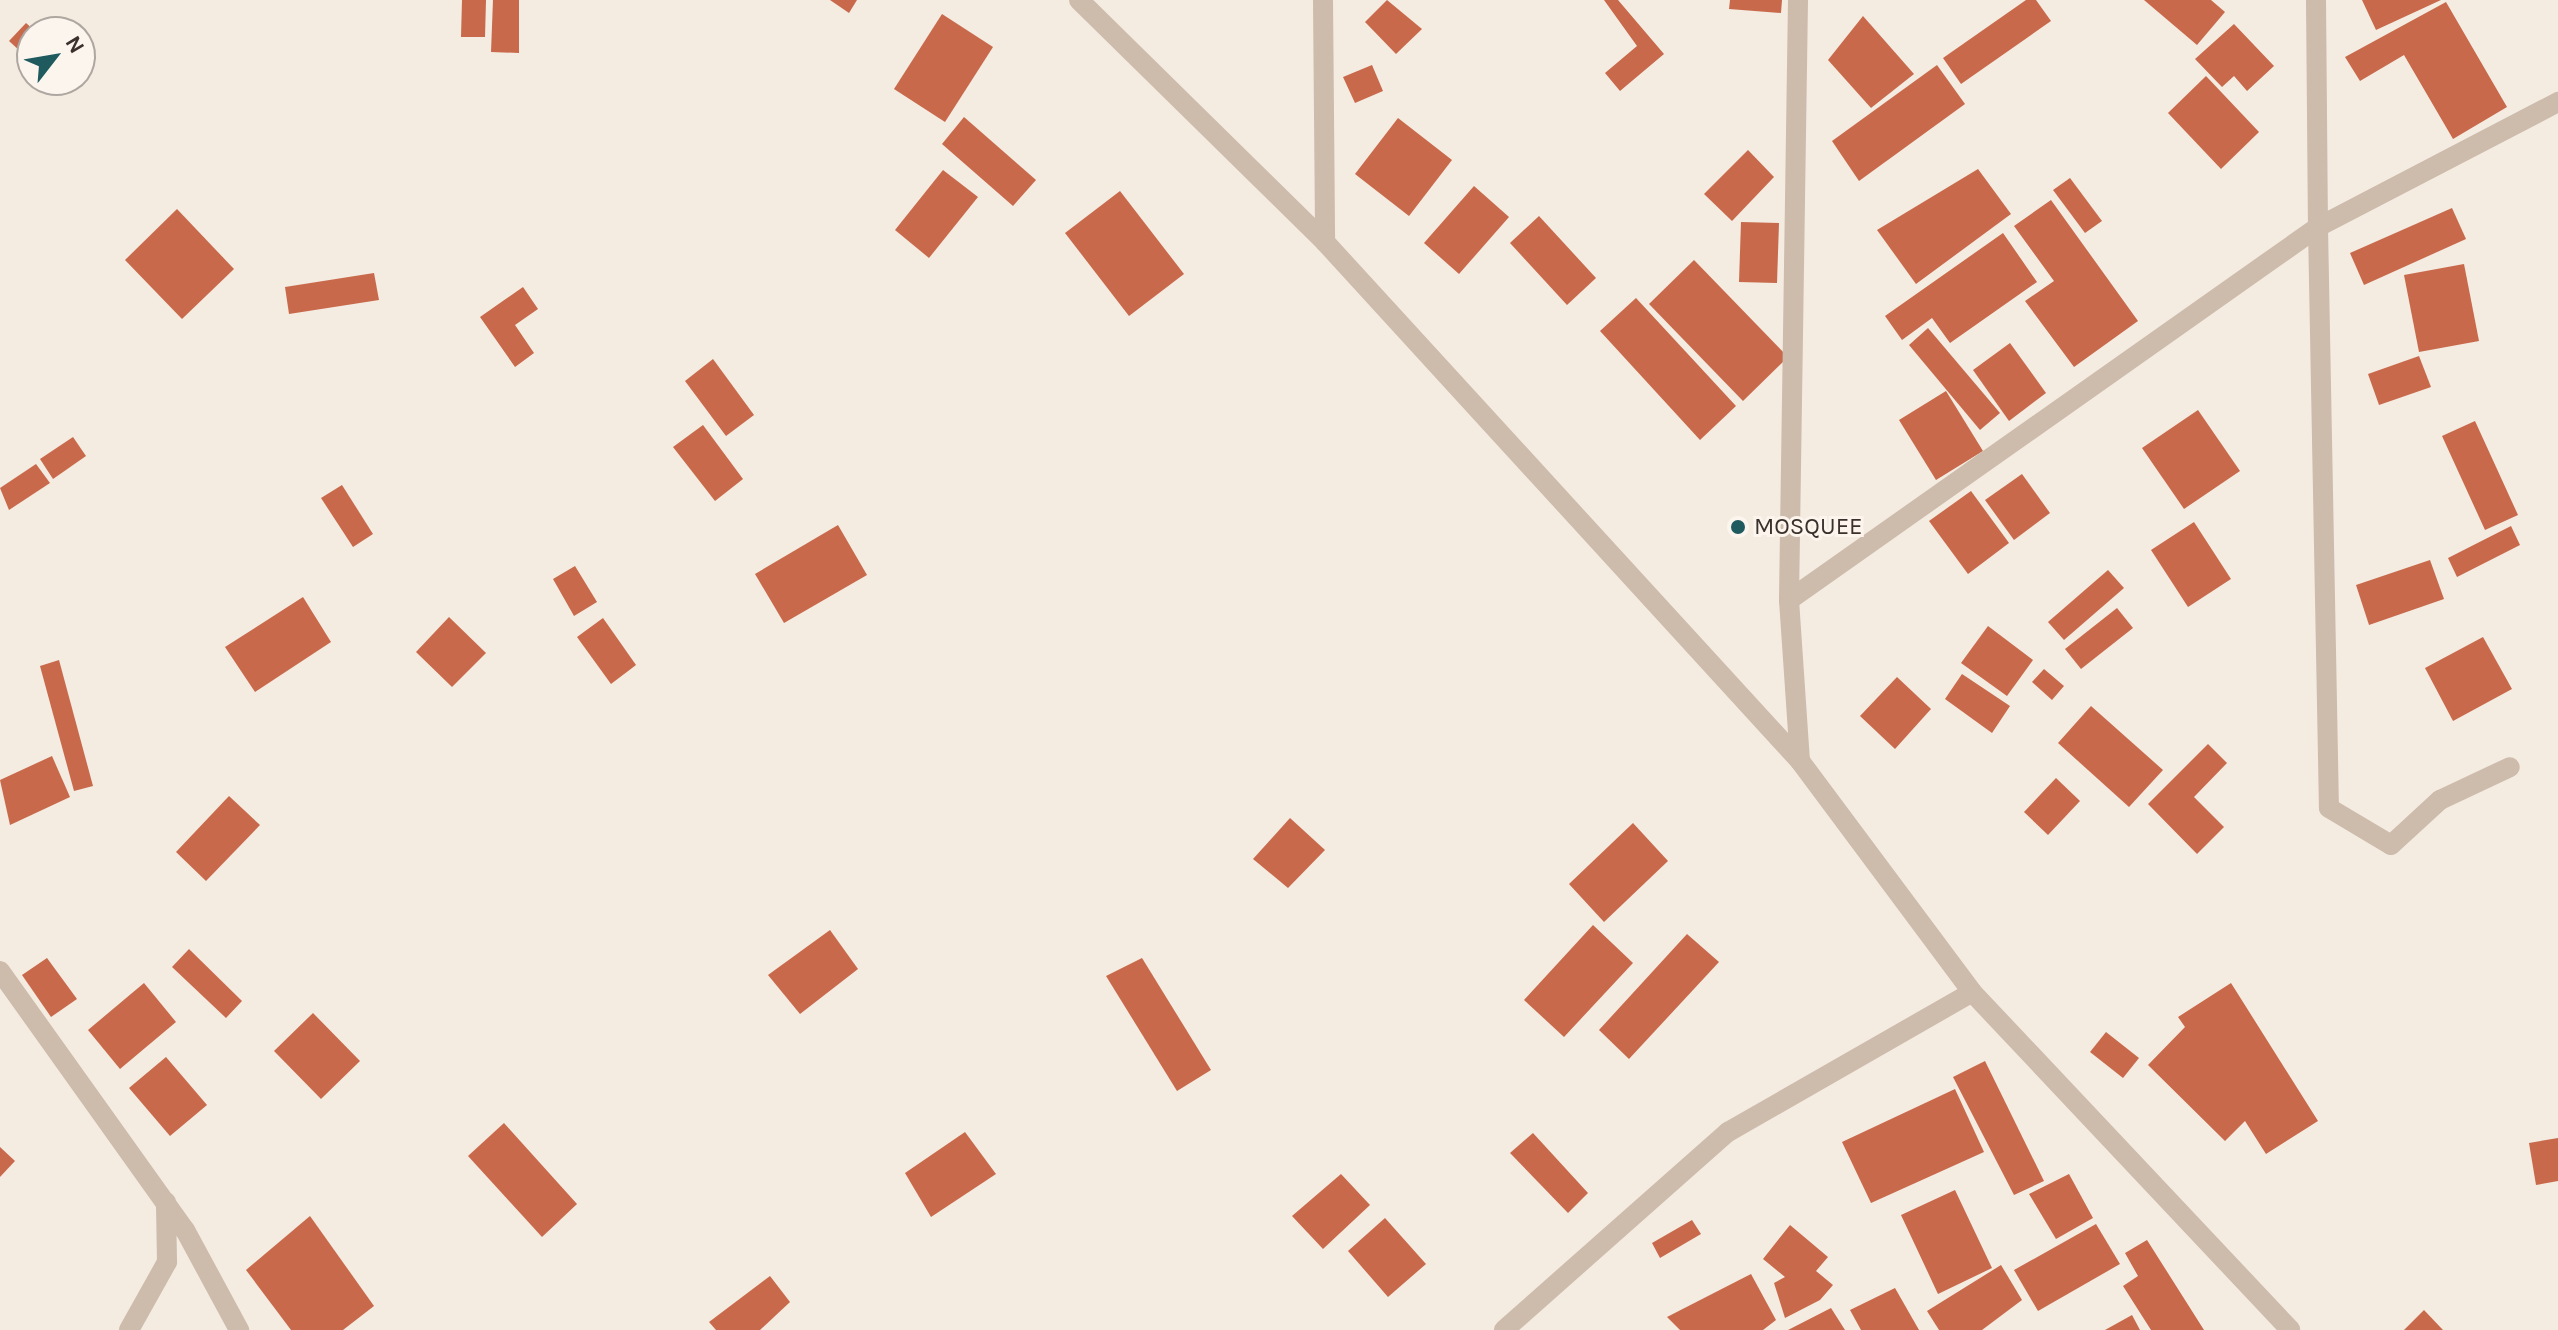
<!DOCTYPE html>
<html>
<head>
<meta charset="utf-8">
<style>
  body { margin:0 }
  #map { position:relative; width:2558px; height:1330px; overflow:hidden; background:#f4ebe1; font-family:Karla,sans-serif }
  div>[style] { position:absolute }
  .building>* { inset:0; background:#c8694b }
  .minor>* { height:20px; margin:-10px; padding:0 10px; transform-origin:10px; border-radius:10px; background:#cdbbac }
  .dots>* { width:22px; height:22px; translate:-50% -50%; box-sizing:border-box; border:4px solid #fbf5ee; border-radius:50% }
  span { translate:-50% -50%; white-space:nowrap; text-align:center; line-height:1.15; -webkit-text-stroke:6px #fbf5ee; paint-order:stroke }
  .poi-label { font-size:24px; color:#3b302b }
  .left { translate:0 -50%; text-align:left }
  .north { position:absolute; left:16px; top:16px; width:80px; height:80px; box-sizing:border-box; background:#fbf5ee; border:2px solid #aea6a0; border-radius:50%; rotate:59deg; font-size:22px; font-weight:700; line-height:32px; text-align:center; color:#3b302b }
  .north::after { content:''; display:block; margin:auto; width:28px; height:36px; background:#1f5a5e; clip-path:polygon(50% 0,100% 100%,50% 72%,0 100%) }
</style>
</head>
<body>
<div id="map">
  <div class="building">
    <i style="clip-path:polygon(462px 0,486px 0,485px 37px,461px 37px)"></i>
    <i style="clip-path:polygon(493px 0,519px 0,519px 53px,491px 52px)"></i>
    <i style="clip-path:polygon(830px 0,857px 0,849px 13px)"></i>
    <i style="clip-path:polygon(1387px 0,1422px 29px,1396px 54px,1365px 22px)"></i>
    <i style="clip-path:polygon(1604px 0,1618px 0,1664px 54px,1620px 91px,1605px 73px,1637px 46px)"></i>
    <i style="clip-path:polygon(1730px 0,1782px 0,1781px 13px,1729px 9px)"></i>
    <i style="clip-path:polygon(2026px 0,2036px 0,2051px 21px,1961px 84px,1943px 58px)"></i>
    <i style="clip-path:polygon(2144px 0,2211px 0,2225px 12px,2197px 45px)"></i>
    <i style="clip-path:polygon(2362px 0,2441px 0,2376px 30px)"></i>
    <i style="clip-path:polygon(2446px 2px,2507px 107px,2453px 139px,2404px 55px,2360px 81px,2345px 57px)"></i>
    <i style="clip-path:polygon(942px 14px,993px 47px,945px 122px,894px 89px)"></i>
    <i style="clip-path:polygon(1863px 16px,1914px 74px,1871px 108px,1828px 60px)"></i>
    <i style="clip-path:polygon(26px 23px,36px 32px,32px 62px,9px 41px)"></i>
    <i style="clip-path:polygon(2234px 24px,2274px 66px,2247px 91px,2234px 76px,2222px 87px,2195px 59px)"></i>
    <i style="clip-path:polygon(1372px 65px,1383px 91px,1355px 103px,1343px 77px)"></i>
    <i style="clip-path:polygon(1937px 65px,1965px 104px,1859px 181px,1832px 141px)"></i>
    <i style="clip-path:polygon(2206px 76px,2259px 132px,2221px 169px,2168px 113px)"></i>
    <i style="clip-path:polygon(964px 117px,1036px 180px,1013px 206px,942px 144px)"></i>
    <i style="clip-path:polygon(1398px 118px,1452px 160px,1409px 216px,1355px 174px)"></i>
    <i style="clip-path:polygon(1748px 150px,1774px 177px,1732px 221px,1704px 194px)"></i>
    <i style="clip-path:polygon(1978px 169px,2011px 214px,1916px 284px,1877px 230px)"></i>
    <i style="clip-path:polygon(943px 170px,978px 197px,929px 258px,895px 230px)"></i>
    <i style="clip-path:polygon(2070px 178px,2102px 221px,2085px 233px,2053px 190px)"></i>
    <i style="clip-path:polygon(1474px 186px,1509px 217px,1459px 274px,1424px 243px)"></i>
    <i style="clip-path:polygon(1120px 191px,1184px 274px,1129px 316px,1065px 233px)"></i>
    <i style="clip-path:polygon(2051px 200px,2138px 321px,2074px 367px,2025px 301px,2054px 281px,2014px 226px)"></i>
    <i style="clip-path:polygon(2452px 208px,2466px 239px,2364px 285px,2350px 253px)"></i>
    <i style="clip-path:polygon(177px 209px,234px 269px,182px 319px,125px 260px)"></i>
    <i style="clip-path:polygon(1539px 216px,1596px 278px,1567px 305px,1510px 243px)"></i>
    <i style="clip-path:polygon(1741px 222px,1779px 223px,1777px 283px,1739px 282px)"></i>
    <i style="clip-path:polygon(2003px 233px,2037px 282px,1950px 343px,1932px 318px,1902px 340px,1885px 316px)"></i>
    <i style="clip-path:polygon(1694px 260px,1788px 357px,1743px 401px,1649px 304px)"></i>
    <i style="clip-path:polygon(2464px 264px,2479px 341px,2419px 352px,2404px 275px)"></i>
    <i style="clip-path:polygon(374px 273px,379px 300px,289px 314px,285px 287px)"></i>
    <i style="clip-path:polygon(523px 287px,538px 309px,515px 325px,534px 353px,515px 367px,480px 317px)"></i>
    <i style="clip-path:polygon(1636px 298px,1736px 406px,1700px 440px,1600px 331px)"></i>
    <i style="clip-path:polygon(1928px 328px,2000px 413px,1980px 430px,1909px 345px)"></i>
    <i style="clip-path:polygon(2010px 343px,2046px 393px,2009px 421px,1973px 370px)"></i>
    <i style="clip-path:polygon(2419px 356px,2431px 387px,2379px 405px,2368px 374px)"></i>
    <i style="clip-path:polygon(713px 359px,754px 415px,726px 436px,685px 381px)"></i>
    <i style="clip-path:polygon(1946px 391px,1983px 451px,1936px 480px,1899px 420px)"></i>
    <i style="clip-path:polygon(2198px 410px,2240px 471px,2184px 509px,2142px 448px)"></i>
    <i style="clip-path:polygon(2475px 421px,2518px 515px,2485px 530px,2442px 436px)"></i>
    <i style="clip-path:polygon(703px 425px,743px 479px,715px 501px,673px 447px)"></i>
    <i style="clip-path:polygon(73px 437px,86px 456px,53px 479px,40px 459px)"></i>
    <i style="clip-path:polygon(36px 464px,50px 483px,9px 510px,0 488px)"></i>
    <i style="clip-path:polygon(2022px 474px,2050px 513px,2014px 540px,1985px 500px)"></i>
    <i style="clip-path:polygon(342px 485px,373px 534px,353px 547px,321px 498px)"></i>
    <i style="clip-path:polygon(1971px 491px,2009px 543px,1968px 574px,1929px 521px)"></i>
    <i style="clip-path:polygon(2194px 522px,2231px 579px,2188px 607px,2151px 550px)"></i>
    <i style="clip-path:polygon(838px 525px,867px 575px,784px 623px,755px 574px)"></i>
    <i style="clip-path:polygon(2511px 526px,2520px 545px,2457px 577px,2448px 558px)"></i>
    <i style="clip-path:polygon(2430px 560px,2444px 599px,2369px 625px,2356px 585px)"></i>
    <i style="clip-path:polygon(575px 566px,597px 602px,574px 616px,553px 579px)"></i>
    <i style="clip-path:polygon(2108px 570px,2124px 588px,2064px 640px,2048px 622px)"></i>
    <i style="clip-path:polygon(303px 597px,331px 642px,255px 692px,225px 647px)"></i>
    <i style="clip-path:polygon(2117px 608px,2133px 628px,2081px 669px,2065px 649px)"></i>
    <i style="clip-path:polygon(449px 617px,486px 653px,452px 687px,416px 652px)"></i>
    <i style="clip-path:polygon(603px 618px,636px 665px,611px 684px,577px 637px)"></i>
    <i style="clip-path:polygon(1988px 626px,2033px 660px,2007px 696px,1961px 663px)"></i>
    <i style="clip-path:polygon(2483px 637px,2512px 689px,2453px 721px,2425px 668px)"></i>
    <i style="clip-path:polygon(59px 660px,93px 786px,74px 791px,40px 666px)"></i>
    <i style="clip-path:polygon(2044px 669px,2064px 686px,2052px 700px,2032px 682px)"></i>
    <i style="clip-path:polygon(1962px 674px,2010px 706px,1992px 733px,1945px 699px)"></i>
    <i style="clip-path:polygon(1897px 677px,1931px 709px,1895px 749px,1860px 716px)"></i>
    <i style="clip-path:polygon(2091px 706px,2163px 770px,2129px 807px,2058px 743px)"></i>
    <i style="clip-path:polygon(2208px 744px,2227px 763px,2194px 797px,2224px 827px,2197px 854px,2148px 804px)"></i>
    <i style="clip-path:polygon(52px 756px,70px 797px,10px 825px,0 780px)"></i>
    <i style="clip-path:polygon(2056px 778px,2080px 801px,2048px 835px,2024px 812px)"></i>
    <i style="clip-path:polygon(229px 796px,260px 825px,206px 881px,176px 852px)"></i>
    <i style="clip-path:polygon(1290px 818px,1325px 850px,1288px 888px,1253px 859px)"></i>
    <i style="clip-path:polygon(1633px 823px,1668px 861px,1604px 922px,1569px 884px)"></i>
    <i style="clip-path:polygon(1593px 925px,1633px 963px,1564px 1037px,1524px 1000px)"></i>
    <i style="clip-path:polygon(830px 930px,858px 969px,800px 1014px,768px 975px)"></i>
    <i style="clip-path:polygon(1687px 934px,1719px 962px,1629px 1059px,1599px 1030px)"></i>
    <i style="clip-path:polygon(189px 949px,242px 1001px,226px 1018px,172px 967px)"></i>
    <i style="clip-path:polygon(47px 958px,77px 999px,51px 1017px,22px 975px)"></i>
    <i style="clip-path:polygon(1142px 958px,1211px 1070px,1177px 1091px,1106px 976px)"></i>
    <i style="clip-path:polygon(144px 983px,176px 1022px,120px 1069px,88px 1030px)"></i>
    <i style="clip-path:polygon(2231px 983px,2318px 1121px,2266px 1154px,2245px 1121px,2225px 1141px,2148px 1065px,2185px 1027px,2178px 1017px)"></i>
    <i style="clip-path:polygon(313px 1013px,360px 1061px,321px 1099px,274px 1051px)"></i>
    <i style="clip-path:polygon(2106px 1032px,2139px 1058px,2123px 1078px,2090px 1052px)"></i>
    <i style="clip-path:polygon(166px 1057px,207px 1105px,170px 1136px,129px 1088px)"></i>
    <i style="clip-path:polygon(1985px 1061px,2044px 1181px,2014px 1195px,1953px 1077px)"></i>
    <i style="clip-path:polygon(1955px 1089px,1984px 1152px,1871px 1203px,1842px 1142px)"></i>
    <i style="clip-path:polygon(504px 1123px,577px 1204px,542px 1237px,468px 1156px)"></i>
    <i style="clip-path:polygon(965px 1132px,996px 1174px,931px 1217px,905px 1173px)"></i>
    <i style="clip-path:polygon(1533px 1133px,1588px 1193px,1568px 1213px,1510px 1153px)"></i>
    <i style="clip-path:polygon(2558px 1138px,2558px 1181px,2536px 1185px,2529px 1143px)"></i>
    <i style="clip-path:polygon(0 1147px,15px 1161px,0 1177px)"></i>
    <i style="clip-path:polygon(1341px 1174px,1370px 1205px,1323px 1249px,1292px 1216px)"></i>
    <i style="clip-path:polygon(2069px 1174px,2093px 1218px,2056px 1239px,2029px 1194px)"></i>
    <i style="clip-path:polygon(1955px 1190px,1992px 1268px,1938px 1294px,1901px 1215px)"></i>
    <i style="clip-path:polygon(310px 1216px,374px 1306px,343px 1330px,291px 1330px,246px 1270px)"></i>
    <i style="clip-path:polygon(1385px 1218px,1426px 1264px,1388px 1297px,1348px 1251px)"></i>
    <i style="clip-path:polygon(1692px 1220px,1701px 1234px,1660px 1258px,1652px 1243px)"></i>
    <i style="clip-path:polygon(2096px 1224px,2120px 1264px,2038px 1311px,2014px 1270px)"></i>
    <i style="clip-path:polygon(1790px 1225px,1828px 1257px,1816px 1271px,1833px 1285px,1820px 1300px,1785px 1318px,1774px 1283px,1785px 1277px,1763px 1259px)"></i>
    <i style="clip-path:polygon(2147px 1240px,2204px 1330px,2151px 1330px,2123px 1286px,2138px 1276px,2125px 1253px)"></i>
    <i style="clip-path:polygon(2001px 1265px,2022px 1300px,1982px 1330px,1939px 1330px,1927px 1311px)"></i>
    <i style="clip-path:polygon(1751px 1274px,1776px 1320px,1763px 1330px,1680px 1330px,1667px 1317px)"></i>
    <i style="clip-path:polygon(770px 1276px,790px 1302px,760px 1330px,716px 1330px,709px 1322px)"></i>
    <i style="clip-path:polygon(1895px 1288px,1919px 1330px,1861px 1330px,1850px 1310px)"></i>
    <i style="clip-path:polygon(1831px 1308px,1845px 1330px,1788px 1330px)"></i>
    <i style="clip-path:polygon(2424px 1310px,2443px 1330px,2404px 1330px)"></i>
    <i style="clip-path:polygon(2132px 1315px,2140px 1330px,2105px 1330px)"></i>
  </div>
  <div class="minor">
    <i style="left:1079px;top:0;width:345px;rotate:44.5deg"></i>
    <i style="left:1325px;top:242px;width:704px;rotate:47.53deg"></i>
    <i style="left:1800px;top:761px;width:288px;rotate:53.3deg"></i>
    <i style="left:1972px;top:992px;width:464px;rotate:46.7deg"></i>
    <i style="left:1323px;top:0;width:242px;rotate:89.5deg"></i>
    <i style="left:1798px;top:0;width:600px;rotate:90.86deg"></i>
    <i style="left:1789px;top:600px;width:161px;rotate:86.1deg"></i>
    <i style="left:2316px;top:0;width:227px;rotate:89.5deg"></i>
    <i style="left:2318px;top:227px;width:271px;rotate:-27.5deg"></i>
    <i style="left:1789px;top:600px;width:647px;rotate:-35.19deg"></i>
    <i style="left:2318px;top:227px;width:581px;rotate:88.92deg"></i>
    <i style="left:2329px;top:808px;width:72px;rotate:30.8deg"></i>
    <i style="left:2391px;top:845px;width:67px;rotate:-42.6deg"></i>
    <i style="left:2440px;top:800px;width:77px;rotate:-25.2deg"></i>
    <i style="left:0;top:971px;width:318px;rotate:54.5deg"></i>
    <i style="left:185px;top:1230px;width:114px;rotate:61.6deg"></i>
    <i style="left:129px;top:1330px;width:78px;rotate:-60.8deg"></i>
    <i style="left:167px;top:1262px;width:60px;rotate:-91deg"></i>
    <i style="left:1504px;top:1330px;width:299px;rotate:-41.5deg"></i>
    <i style="left:1728px;top:1132px;width:281px;rotate:-29.8deg"></i>
  </div>
  <div class="dots">
    <i style="left:1738px;top:527px;background:#1f5a5e"></i>
  </div>
  <div class="poi-label">
    <span class="left" style="left:1754px;top:527px">MOSQUEE</span>
  </div>
  <div class="north">N</div>
</div>
</body>
</html>
